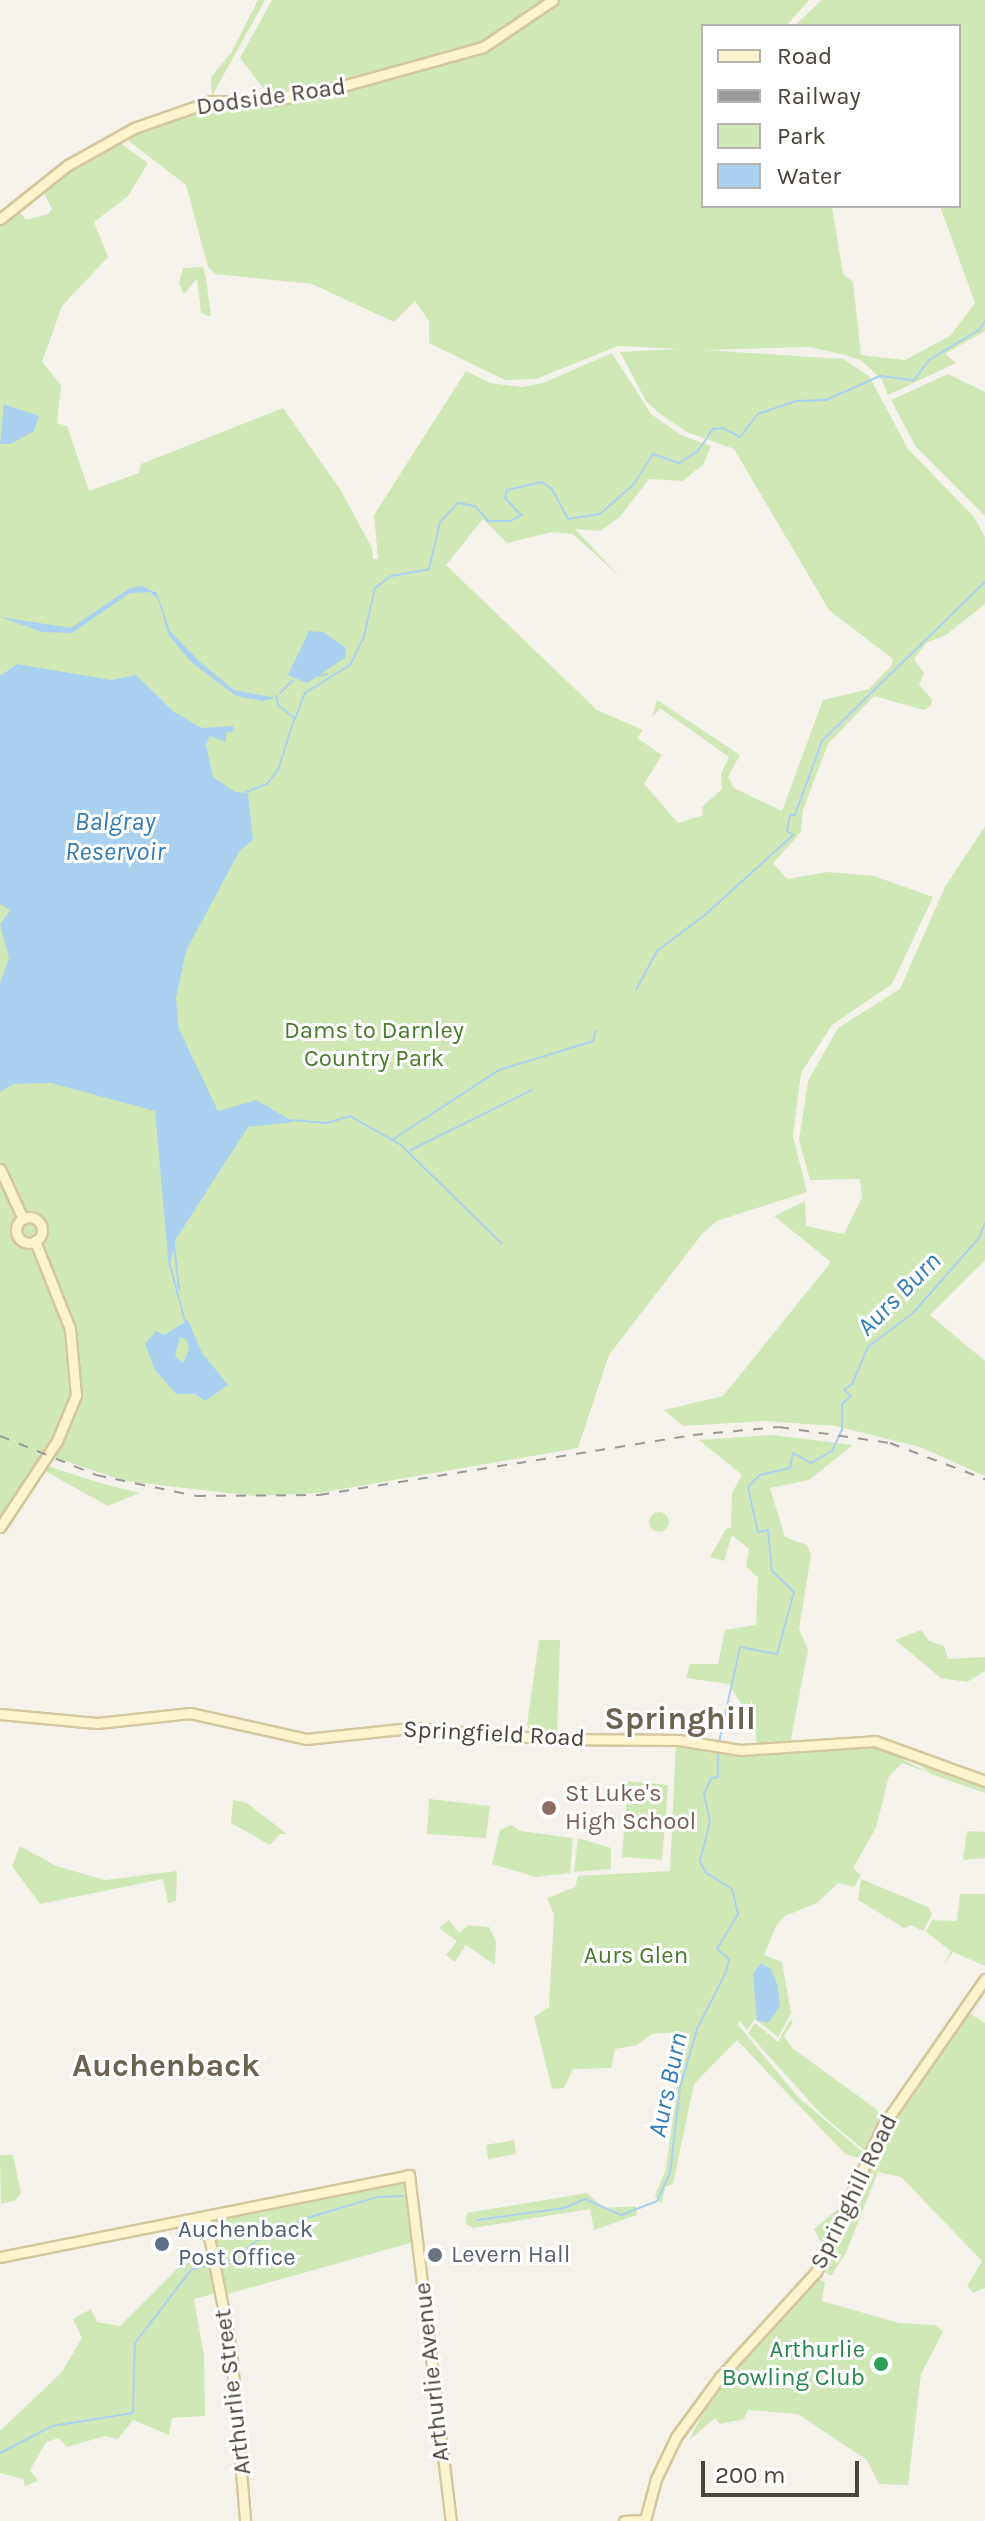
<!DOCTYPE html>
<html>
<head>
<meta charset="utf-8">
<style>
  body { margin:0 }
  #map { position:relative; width:985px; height:2521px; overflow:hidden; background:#f5f2eb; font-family:Karla,sans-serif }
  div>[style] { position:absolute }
  .green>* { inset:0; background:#d0e8b6 }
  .round { border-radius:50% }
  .water>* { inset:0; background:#aad1ef }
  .stream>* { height:2px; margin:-1px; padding:0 1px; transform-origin:1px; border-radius:1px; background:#aad1ef }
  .roads { filter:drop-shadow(2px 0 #d4c79c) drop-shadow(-2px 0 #d4c79c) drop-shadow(0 2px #d4c79c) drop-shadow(0 -2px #d4c79c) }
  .secondary>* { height:9px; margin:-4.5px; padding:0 4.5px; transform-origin:4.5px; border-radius:4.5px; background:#fdf3cd }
  .secondary>.ring { margin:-4.5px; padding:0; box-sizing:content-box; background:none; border:9px solid #fdf3cd; border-radius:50% }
  .rail>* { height:2px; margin-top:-1px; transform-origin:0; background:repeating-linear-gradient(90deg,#999 0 10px,transparent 0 20px) }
  .dots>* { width:22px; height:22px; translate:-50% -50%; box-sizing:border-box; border:4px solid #fff; border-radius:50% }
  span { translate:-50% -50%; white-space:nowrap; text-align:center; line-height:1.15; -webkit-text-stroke:6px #fff; paint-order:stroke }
  .street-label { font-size:24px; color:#4a4339 }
  .park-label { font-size:24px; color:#487b2c }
  .education-label { font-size:24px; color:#785e54 }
  .left { translate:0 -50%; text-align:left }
  .service-label { font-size:24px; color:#4e5e75 }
  .worship-label { font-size:24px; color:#5b616d }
  .leisure-label { font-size:24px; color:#27864d }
  .right { translate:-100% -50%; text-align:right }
  .water-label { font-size:26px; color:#337bb4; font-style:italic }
  .district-label { font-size:32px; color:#6c6250; font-weight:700 }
  .legend { position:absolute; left:701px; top:24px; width:260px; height:184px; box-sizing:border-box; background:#fff; border:2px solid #b7b4b0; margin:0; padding:10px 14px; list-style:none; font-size:24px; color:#4a4339 }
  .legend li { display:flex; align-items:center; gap:16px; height:40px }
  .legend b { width:40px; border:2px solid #b7b4b0 }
  .scale { position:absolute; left:701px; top:2461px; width:158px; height:36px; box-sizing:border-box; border:4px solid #4a4339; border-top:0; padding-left:10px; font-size:24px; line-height:28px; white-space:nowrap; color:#4a4339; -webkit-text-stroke:6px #fff; paint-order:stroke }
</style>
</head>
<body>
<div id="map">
  <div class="green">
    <i style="clip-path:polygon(258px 0,265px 0,212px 96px,211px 77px,231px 53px)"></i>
    <i style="clip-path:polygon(272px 0,546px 0,491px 40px,346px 83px,270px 97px,240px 58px)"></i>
    <i style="clip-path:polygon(558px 0,809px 0,786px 26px,703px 26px,703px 206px,832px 206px,843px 274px,853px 282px,861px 355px,905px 360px,950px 336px,975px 303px,940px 206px,959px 206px,959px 26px,794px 26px,822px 0,985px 0,985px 331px,945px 354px,956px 363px,888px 395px,882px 380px,861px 360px,841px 354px,809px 347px,704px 350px,843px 359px,869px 376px,908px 449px,974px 517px,985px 537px,985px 604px,946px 635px,926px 643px,914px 659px,924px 673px,919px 685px,932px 699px,931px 706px,924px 710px,874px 696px,828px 744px,803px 810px,801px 832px,773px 863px,787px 879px,828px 872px,874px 876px,933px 897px,892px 984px,832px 1025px,801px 1073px,793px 1136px,807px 1192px,717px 1221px,702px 1234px,609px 1355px,578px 1448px,319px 1493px,254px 1496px,125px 1481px,44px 1454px,0 1519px,0 222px,18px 210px,26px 220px,48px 214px,52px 209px,43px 191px,116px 140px,148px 163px,128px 196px,94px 222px,108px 257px,62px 306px,42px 362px,61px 385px,57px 423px,67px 426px,89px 491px,139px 473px,141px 464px,283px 408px,340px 489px,372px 548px,373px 559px,378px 559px,374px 515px,466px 371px,490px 383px,522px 387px,543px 383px,612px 353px,651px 414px,681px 435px,711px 446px,703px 465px,682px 481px,649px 479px,620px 517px,600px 531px,575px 529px,620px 577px,573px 534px,552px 532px,507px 543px,483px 519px,446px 565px,597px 710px,643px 730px,637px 738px,662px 755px,644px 784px,678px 823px,703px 815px,702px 807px,722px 789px,721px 774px,729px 757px,660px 708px,652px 717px,657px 700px,740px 755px,728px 777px,734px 788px,782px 811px,823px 700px,869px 689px,891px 666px,893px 659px,829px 610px,734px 449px,687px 432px,660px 414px,646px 401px,620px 352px,679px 349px,618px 346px,536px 379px,505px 380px,429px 343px,429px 321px,415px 301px,394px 322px,312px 284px,215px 274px,208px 267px,186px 185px,125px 138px,202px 106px,332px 94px,490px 48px)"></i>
    <i style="clip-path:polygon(203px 267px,206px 278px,211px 317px,201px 313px,197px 279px,184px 294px,179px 283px,183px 268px)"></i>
    <i style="clip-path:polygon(948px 374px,985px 392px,985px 516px,916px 447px,891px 400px)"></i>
    <i style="clip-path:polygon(985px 826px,985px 1260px,930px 1315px,985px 1361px,985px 1476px,920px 1447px,835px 1426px,764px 1421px,683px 1426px,664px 1410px,723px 1396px,831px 1262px,774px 1216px,805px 1201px,806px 1226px,844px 1234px,862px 1198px,860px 1179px,810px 1180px,799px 1140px,808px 1081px,838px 1028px,900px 989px,945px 887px)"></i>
    <i style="clip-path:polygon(773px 1435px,853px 1445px,809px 1480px,770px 1488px,785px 1537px,807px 1545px,811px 1555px,799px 1629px,808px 1650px,790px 1744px,757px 1746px,752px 1699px,748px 1715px,729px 1684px,686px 1678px,690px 1664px,718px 1664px,725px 1630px,756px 1625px,758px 1577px,746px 1567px,749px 1549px,732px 1535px,724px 1561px,710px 1557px,726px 1529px,731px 1528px,732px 1493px,742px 1475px,699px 1440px)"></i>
    <i style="clip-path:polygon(48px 1466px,97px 1482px,139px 1493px,108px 1506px,45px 1471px)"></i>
    <i class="round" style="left:649px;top:1512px;width:20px;height:20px"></i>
    <i style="clip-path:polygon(921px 1630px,929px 1641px,944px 1646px,948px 1659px,985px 1657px,985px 1671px,967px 1682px,941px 1678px,895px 1640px)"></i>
    <i style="clip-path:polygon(539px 1640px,560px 1640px,557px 1735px,529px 1731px,527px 1724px)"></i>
    <i style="clip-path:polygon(676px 1743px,746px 1754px,883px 1746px,903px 1753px,902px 1759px,929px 1773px,902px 1763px,889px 1776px,876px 1828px,853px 1868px,861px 1875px,854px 1887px,838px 1883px,817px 1903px,785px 1916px,776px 1926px,764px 1955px,782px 1962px,791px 2013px,778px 2037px,755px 2019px,747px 2030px,739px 2020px,738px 2025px,799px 2098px,870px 2158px,887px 2125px,969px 2013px,985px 2023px,985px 2288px,973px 2293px,967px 2286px,982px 2261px,901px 2177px,878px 2172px,846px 2253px,831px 2276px,817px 2267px,825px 2250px,814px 2229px,845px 2203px,860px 2158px,845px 2154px,737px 2040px,694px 2084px,673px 2184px,665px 2187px,662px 2204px,655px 2196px,666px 2169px,683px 2042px,677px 2032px,652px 2034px,637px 2045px,615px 2049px,611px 2068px,573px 2069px,564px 2088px,552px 2089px,534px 2017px,549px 2007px,554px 1915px,547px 1898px,575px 1887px,578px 1876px,670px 1871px)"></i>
    <i style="clip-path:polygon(906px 1754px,985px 1786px,985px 1793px,931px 1774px)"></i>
    <i style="clip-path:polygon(628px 1781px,668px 1785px,662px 1860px,622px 1857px)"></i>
    <i style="clip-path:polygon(429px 1799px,490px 1806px,486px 1838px,427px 1834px)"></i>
    <i style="clip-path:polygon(233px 1800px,247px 1803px,287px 1834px,280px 1834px,270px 1845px,231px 1823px)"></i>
    <i style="clip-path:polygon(511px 1825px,520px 1831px,573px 1838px,570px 1873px,536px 1877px,492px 1864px,500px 1830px)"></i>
    <i style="clip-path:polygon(967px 1831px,985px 1832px,985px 1858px,963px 1860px)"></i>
    <i style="clip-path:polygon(578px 1838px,611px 1848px,611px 1869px,574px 1872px)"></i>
    <i style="clip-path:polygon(20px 1846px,56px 1866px,105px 1880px,177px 1871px,176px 1901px,168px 1903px,163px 1879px,40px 1904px,12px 1866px)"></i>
    <i style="clip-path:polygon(861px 1879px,928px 1907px,932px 1914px,923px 1931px,911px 1925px,904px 1928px,858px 1900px)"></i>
    <i style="clip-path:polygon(960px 1894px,985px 1894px,985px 1966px,953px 1952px,943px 1966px,951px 1951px,926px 1932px,932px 1920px,957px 1921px)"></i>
    <i style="clip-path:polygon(449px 1920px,459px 1933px,469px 1925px,489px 1927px,496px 1941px,495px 1965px,466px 1945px,455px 1962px,446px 1955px,457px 1941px,439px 1928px)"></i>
    <i style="clip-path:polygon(790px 2020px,793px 2022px,784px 2036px,792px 2048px,883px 2114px,865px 2151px,821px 2114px,748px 2033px,755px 2023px,778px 2042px)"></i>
    <i style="clip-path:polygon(514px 2140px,516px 2154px,488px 2159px,486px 2145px)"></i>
    <i style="clip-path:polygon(0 2155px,13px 2155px,21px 2193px,16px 2200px,1px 2204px)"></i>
    <i style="clip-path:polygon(406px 2179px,414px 2242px,224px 2295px,211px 2222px)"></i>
    <i style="clip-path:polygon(587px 2193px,604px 2208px,636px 2206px,637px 2215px,594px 2230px,590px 2209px,473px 2228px,466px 2224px,467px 2213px)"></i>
    <i style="clip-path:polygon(208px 2259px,216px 2293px,194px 2299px,204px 2356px,205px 2416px,172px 2418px,169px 2435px,133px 2420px,118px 2439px,105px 2436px,67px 2447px,59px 2438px,46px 2442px,30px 2470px,38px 2481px,25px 2486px,23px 2479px,0 2473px,0 2431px,62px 2372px,82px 2338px,73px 2319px,91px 2309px,97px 2322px,120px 2326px,182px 2264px)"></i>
    <i style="clip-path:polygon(818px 2279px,825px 2282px,822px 2301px,899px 2323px,935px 2325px,943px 2332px,921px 2374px,908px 2485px,879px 2484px,867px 2460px,798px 2414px,748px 2410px,744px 2419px,720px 2424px,715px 2418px,689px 2440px,713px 2394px)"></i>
  </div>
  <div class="water">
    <i style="clip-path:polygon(4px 404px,39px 416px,34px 431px,11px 444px,0 444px)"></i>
    <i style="clip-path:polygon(142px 586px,157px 593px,170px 631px,200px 662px,234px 690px,276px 698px,263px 701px,236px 696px,191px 662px,168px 634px,158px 599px,150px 592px,130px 593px,72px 633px,42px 632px,0 617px,71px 628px,130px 588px)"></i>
    <i style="clip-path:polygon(309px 631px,323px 632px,345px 647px,346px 657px,307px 683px,288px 675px)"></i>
    <i style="clip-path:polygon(17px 664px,111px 680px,136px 675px,174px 712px,202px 728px,233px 726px,234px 731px,226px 733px,226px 742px,210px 736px,206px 745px,213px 777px,235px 792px,248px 793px,253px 840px,240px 850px,186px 951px,176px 998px,179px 1029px,218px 1111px,256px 1100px,294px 1122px,248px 1127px,176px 1239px,169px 1268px,155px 1111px,51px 1083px,13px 1084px,0 1092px,0 983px,9px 958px,0 925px,10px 910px,0 904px,0 676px)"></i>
    <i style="clip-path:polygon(evenodd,188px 1320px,202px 1353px,228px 1385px,205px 1401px,195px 1394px,176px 1394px,155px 1370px,145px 1344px,156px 1331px,164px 1335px,188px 1320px,180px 1337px,187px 1340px,189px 1349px,183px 1363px,175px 1356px,180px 1337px)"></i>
    <i style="clip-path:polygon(761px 1963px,771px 1969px,778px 1986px,780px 2006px,769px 2022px,757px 2021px,753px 1974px)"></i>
  </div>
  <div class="stream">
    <i style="left:319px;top:676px;width:9px;rotate:-13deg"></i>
    <i style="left:280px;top:693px;width:18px;rotate:-45deg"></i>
    <i style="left:276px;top:696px;width:9px;rotate:77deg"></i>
    <i style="left:278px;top:705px;width:22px;rotate:39deg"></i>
    <i style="left:295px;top:719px;width:28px;rotate:-69deg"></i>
    <i style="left:305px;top:693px;width:53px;rotate:-31.9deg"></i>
    <i style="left:350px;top:665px;width:32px;rotate:-64deg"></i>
    <i style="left:364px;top:636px;width:49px;rotate:-77.1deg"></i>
    <i style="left:375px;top:588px;width:20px;rotate:-37deg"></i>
    <i style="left:391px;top:576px;width:39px;rotate:-10deg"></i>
    <i style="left:429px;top:569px;width:48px;rotate:-76.8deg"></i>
    <i style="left:440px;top:522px;width:26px;rotate:-47deg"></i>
    <i style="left:458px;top:503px;width:17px;rotate:10deg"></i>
    <i style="left:475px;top:506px;width:20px;rotate:49deg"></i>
    <i style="left:488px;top:521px;width:23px"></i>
    <i style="left:511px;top:521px;width:12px;rotate:-31deg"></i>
    <i style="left:521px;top:515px;width:23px;rotate:-133deg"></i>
    <i style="left:505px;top:498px;width:8px;rotate:-76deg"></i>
    <i style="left:507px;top:490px;width:36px;rotate:-13deg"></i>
    <i style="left:542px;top:482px;width:12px;rotate:35deg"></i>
    <i style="left:552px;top:489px;width:34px;rotate:62deg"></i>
    <i style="left:568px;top:519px;width:32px;rotate:-9deg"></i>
    <i style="left:600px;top:514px;width:45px;rotate:-41.4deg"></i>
    <i style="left:634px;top:484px;width:36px;rotate:-58deg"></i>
    <i style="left:653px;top:454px;width:28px;rotate:19deg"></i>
    <i style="left:679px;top:463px;width:22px;rotate:-32deg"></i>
    <i style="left:698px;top:451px;width:27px;rotate:-56deg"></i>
    <i style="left:713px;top:429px;width:10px;rotate:-6deg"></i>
    <i style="left:723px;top:428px;width:19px;rotate:28deg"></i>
    <i style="left:740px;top:437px;width:29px;rotate:-52deg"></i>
    <i style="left:758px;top:414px;width:40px;rotate:-18.9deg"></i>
    <i style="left:796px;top:401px;width:30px;rotate:-2deg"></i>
    <i style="left:826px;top:400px;width:59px;rotate:-24deg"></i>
    <i style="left:880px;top:376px;width:34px;rotate:7deg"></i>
    <i style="left:914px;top:380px;width:25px;rotate:-53deg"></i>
    <i style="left:929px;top:360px;width:58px;rotate:-31deg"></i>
    <i style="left:979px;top:330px;width:11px;rotate:-56deg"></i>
    <i style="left:246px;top:792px;width:22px;rotate:-21deg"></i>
    <i style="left:267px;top:784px;width:18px;rotate:-52deg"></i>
    <i style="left:278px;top:770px;width:52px;rotate:-72.3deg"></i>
    <i style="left:636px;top:990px;width:44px;rotate:-61.7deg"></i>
    <i style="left:657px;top:951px;width:61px;rotate:-37.1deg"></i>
    <i style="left:706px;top:914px;width:118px;rotate:-42.2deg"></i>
    <i style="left:793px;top:835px;width:7px;rotate:-146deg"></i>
    <i style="left:787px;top:831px;width:16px;rotate:-79deg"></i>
    <i style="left:790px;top:815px;width:5px"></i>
    <i style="left:795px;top:815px;width:79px;rotate:-70deg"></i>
    <i style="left:822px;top:741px;width:228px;rotate:-44.3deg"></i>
    <i style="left:292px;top:1120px;width:35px;rotate:5deg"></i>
    <i style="left:327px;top:1123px;width:24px;rotate:-17deg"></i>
    <i style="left:350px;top:1116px;width:59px;rotate:29.6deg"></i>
    <i style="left:401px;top:1145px;width:141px;rotate:44.4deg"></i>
    <i style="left:392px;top:1140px;width:128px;rotate:-33.2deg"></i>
    <i style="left:499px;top:1070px;width:98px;rotate:-17.1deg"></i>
    <i style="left:593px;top:1041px;width:11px;rotate:-75deg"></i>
    <i style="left:411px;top:1150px;width:135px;rotate:-26.4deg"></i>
    <i style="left:174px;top:1245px;width:44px;rotate:83.5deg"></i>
    <i style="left:170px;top:1265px;width:58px;rotate:75deg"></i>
    <i style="left:719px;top:1742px;width:97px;rotate:-77.5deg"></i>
    <i style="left:740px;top:1647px;width:38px;rotate:11deg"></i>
    <i style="left:777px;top:1654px;width:64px;rotate:-74.7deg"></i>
    <i style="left:794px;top:1592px;width:30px;rotate:-136deg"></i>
    <i style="left:772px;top:1571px;width:41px;rotate:-95.6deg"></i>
    <i style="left:768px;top:1530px;width:10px;rotate:169deg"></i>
    <i style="left:758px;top:1532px;width:46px;rotate:-102.5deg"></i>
    <i style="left:748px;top:1487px;width:17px;rotate:-45deg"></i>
    <i style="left:760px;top:1475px;width:31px;rotate:-13deg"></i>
    <i style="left:790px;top:1468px;width:15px;rotate:-79deg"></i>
    <i style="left:793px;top:1453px;width:21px;rotate:29deg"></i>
    <i style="left:811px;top:1463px;width:24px;rotate:-30deg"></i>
    <i style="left:832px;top:1451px;width:23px;rotate:-65deg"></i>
    <i style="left:842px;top:1430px;width:26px;rotate:-90deg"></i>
    <i style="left:842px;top:1404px;width:12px;rotate:-42deg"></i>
    <i style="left:851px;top:1396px;width:9px;rotate:-139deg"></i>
    <i style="left:844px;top:1390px;width:10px;rotate:-37deg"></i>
    <i style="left:852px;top:1384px;width:40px;rotate:-66.6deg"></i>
    <i style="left:868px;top:1347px;width:56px;rotate:-37.1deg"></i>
    <i style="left:913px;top:1313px;width:100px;rotate:-48.7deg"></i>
    <i style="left:979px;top:1238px;width:16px;rotate:-68deg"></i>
    <i style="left:477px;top:2220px;width:88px;rotate:-7.9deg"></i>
    <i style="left:564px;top:2208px;width:23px;rotate:-23deg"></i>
    <i style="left:585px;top:2199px;width:39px;rotate:24deg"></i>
    <i style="left:621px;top:2215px;width:39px;rotate:-21deg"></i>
    <i style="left:657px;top:2201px;width:31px;rotate:-65deg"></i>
    <i style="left:670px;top:2173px;width:86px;rotate:-83.3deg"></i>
    <i style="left:680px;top:2088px;width:61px;rotate:-73.9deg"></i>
    <i style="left:697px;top:2029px;width:64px;rotate:-63deg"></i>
    <i style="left:726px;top:1972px;width:13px;rotate:-77deg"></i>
    <i style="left:729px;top:1959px;width:16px;rotate:-140deg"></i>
    <i style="left:717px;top:1949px;width:41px;rotate:-59deg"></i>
    <i style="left:738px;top:1914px;width:26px;rotate:-103deg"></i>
    <i style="left:732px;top:1889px;width:31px;rotate:-148deg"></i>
    <i style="left:706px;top:1873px;width:13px;rotate:-117deg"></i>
    <i style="left:700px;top:1861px;width:40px;rotate:-75.6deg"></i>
    <i style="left:710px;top:1822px;width:29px;rotate:-102deg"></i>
    <i style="left:704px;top:1794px;width:17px;rotate:-66deg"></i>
    <i style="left:711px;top:1778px;width:7px;rotate:-8deg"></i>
    <i style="left:718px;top:1777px;width:28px;rotate:-90deg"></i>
    <i style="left:219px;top:2261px;width:14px;rotate:-4deg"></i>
    <i style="left:233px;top:2260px;width:32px;rotate:-39deg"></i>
    <i style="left:258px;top:2240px;width:31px;rotate:-11deg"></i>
    <i style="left:288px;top:2234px;width:18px;rotate:-49deg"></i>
    <i style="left:300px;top:2220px;width:80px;rotate:-16.6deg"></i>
    <i style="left:377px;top:2197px;width:26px;rotate:-2deg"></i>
    <i style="left:0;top:2453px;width:59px;rotate:-27.4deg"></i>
    <i style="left:52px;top:2426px;width:82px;rotate:-9.1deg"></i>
    <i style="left:133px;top:2413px;width:70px;rotate:-88.4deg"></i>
    <i style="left:135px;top:2343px;width:92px;rotate:-52.5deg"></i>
    <i style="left:191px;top:2270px;width:19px;rotate:-16deg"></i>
  </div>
  <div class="roads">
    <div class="secondary">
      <i style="left:0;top:219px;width:87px;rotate:-38.5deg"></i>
      <i style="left:68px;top:165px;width:76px;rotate:-29.3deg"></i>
      <i style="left:134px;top:128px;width:82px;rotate:-19.3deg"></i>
      <i style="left:211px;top:101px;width:57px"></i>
      <i style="left:268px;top:101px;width:54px;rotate:-9.6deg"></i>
      <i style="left:321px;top:92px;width:168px;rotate:-15.5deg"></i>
      <i style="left:483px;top:47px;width:84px;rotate:-33.9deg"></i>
      <i style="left:0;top:1169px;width:55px;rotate:65.3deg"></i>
      <i class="ring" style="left:16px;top:1217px;width:17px;height:17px"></i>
      <i style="left:0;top:1527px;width:103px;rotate:-56.5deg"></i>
      <i style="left:57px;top:1441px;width:50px;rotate:-67.6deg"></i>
      <i style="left:76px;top:1395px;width:66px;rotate:-95.2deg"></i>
      <i style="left:70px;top:1329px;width:95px;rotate:-111.7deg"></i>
      <i style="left:0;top:1714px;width:97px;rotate:5.3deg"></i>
      <i style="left:97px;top:1723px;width:94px;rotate:-6.1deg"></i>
      <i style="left:190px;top:1713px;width:119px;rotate:12.6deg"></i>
      <i style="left:306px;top:1739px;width:105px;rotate:-6deg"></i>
      <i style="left:410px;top:1728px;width:143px;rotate:4.4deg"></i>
      <i style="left:553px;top:1739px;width:126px;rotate:0.5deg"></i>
      <i style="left:679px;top:1740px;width:63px;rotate:9.2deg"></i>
      <i style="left:741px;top:1750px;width:134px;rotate:-3.8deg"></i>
      <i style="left:875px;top:1741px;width:117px;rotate:20deg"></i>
      <i style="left:205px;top:2216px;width:136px;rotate:78.9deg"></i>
      <i style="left:231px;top:2349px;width:173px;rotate:85.3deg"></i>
      <i style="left:0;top:2257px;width:417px;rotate:-11.3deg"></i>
      <i style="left:409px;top:2175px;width:349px;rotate:83.1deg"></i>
      <i style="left:624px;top:2521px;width:21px;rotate:-3deg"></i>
      <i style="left:645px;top:2520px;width:42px;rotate:-75deg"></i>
      <i style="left:656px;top:2479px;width:47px;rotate:-64.5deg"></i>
      <i style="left:676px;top:2437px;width:74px;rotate:-53.7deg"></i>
      <i style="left:720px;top:2377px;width:142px;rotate:-47.6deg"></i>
      <i style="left:816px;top:2272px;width:159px;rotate:-65.5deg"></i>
      <i style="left:882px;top:2127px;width:180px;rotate:-55.2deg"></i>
    </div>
  </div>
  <div class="rail">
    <i style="left:0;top:1436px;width:104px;rotate:22.1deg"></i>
    <i style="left:96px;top:1475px;width:102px;rotate:11.9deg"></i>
    <i style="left:196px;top:1496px;width:123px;rotate:-0.5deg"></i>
    <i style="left:319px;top:1495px;width:379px;rotate:-9.1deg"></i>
    <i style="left:693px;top:1435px;width:86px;rotate:-5.3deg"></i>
    <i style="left:779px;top:1427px;width:112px;rotate:8.2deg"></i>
    <i style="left:890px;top:1443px;width:102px;rotate:20.8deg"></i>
  </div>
  <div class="dots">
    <i style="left:549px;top:1808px;background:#8d6e63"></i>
    <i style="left:162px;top:2244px;background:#5c6f8a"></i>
    <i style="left:435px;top:2255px;background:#6b7280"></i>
    <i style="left:881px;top:2364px;background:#2e9e5b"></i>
  </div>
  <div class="street-label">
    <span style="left:271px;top:97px;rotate:-8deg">Dodside Road</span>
    <span style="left:494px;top:1734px;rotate:3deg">Springfield Road</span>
    <span style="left:854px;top:2192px;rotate:-64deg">Springhill Road</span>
    <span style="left:432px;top:2372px;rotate:-96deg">Arthurlie Avenue</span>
    <span style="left:233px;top:2392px;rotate:-97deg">Arthurlie Street</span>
  </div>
  <div class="park-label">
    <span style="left:374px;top:1045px">Dams to Darnley<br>Country Park</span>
    <span style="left:636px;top:1956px">Aurs Glen</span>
  </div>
  <div class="education-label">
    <span class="left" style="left:565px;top:1808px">St Luke's<br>High School</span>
  </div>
  <div class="service-label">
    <span class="left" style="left:178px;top:2244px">Auchenback<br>Post Office</span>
  </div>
  <div class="worship-label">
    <span class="left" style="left:451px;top:2255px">Levern Hall</span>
  </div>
  <div class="leisure-label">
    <span class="right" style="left:865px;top:2364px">Arthurlie<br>Bowling Club</span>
  </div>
  <div class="water-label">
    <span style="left:115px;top:837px">Balgray<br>Reservoir</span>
    <span style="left:899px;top:1294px;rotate:-45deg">Aurs Burn</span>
    <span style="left:668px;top:2085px;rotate:-78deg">Aurs Burn</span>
  </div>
  <div class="district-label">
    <span style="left:680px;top:1719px">Springhill</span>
    <span style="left:166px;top:2066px">Auchenback</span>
  </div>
  <ul class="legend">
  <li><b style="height:10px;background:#fdf3cd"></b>Road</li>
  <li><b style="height:10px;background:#999"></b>Railway</li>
  <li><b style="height:22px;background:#d0e8b6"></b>Park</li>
  <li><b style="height:22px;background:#aad1ef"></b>Water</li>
  </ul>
  <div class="scale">200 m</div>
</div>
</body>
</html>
